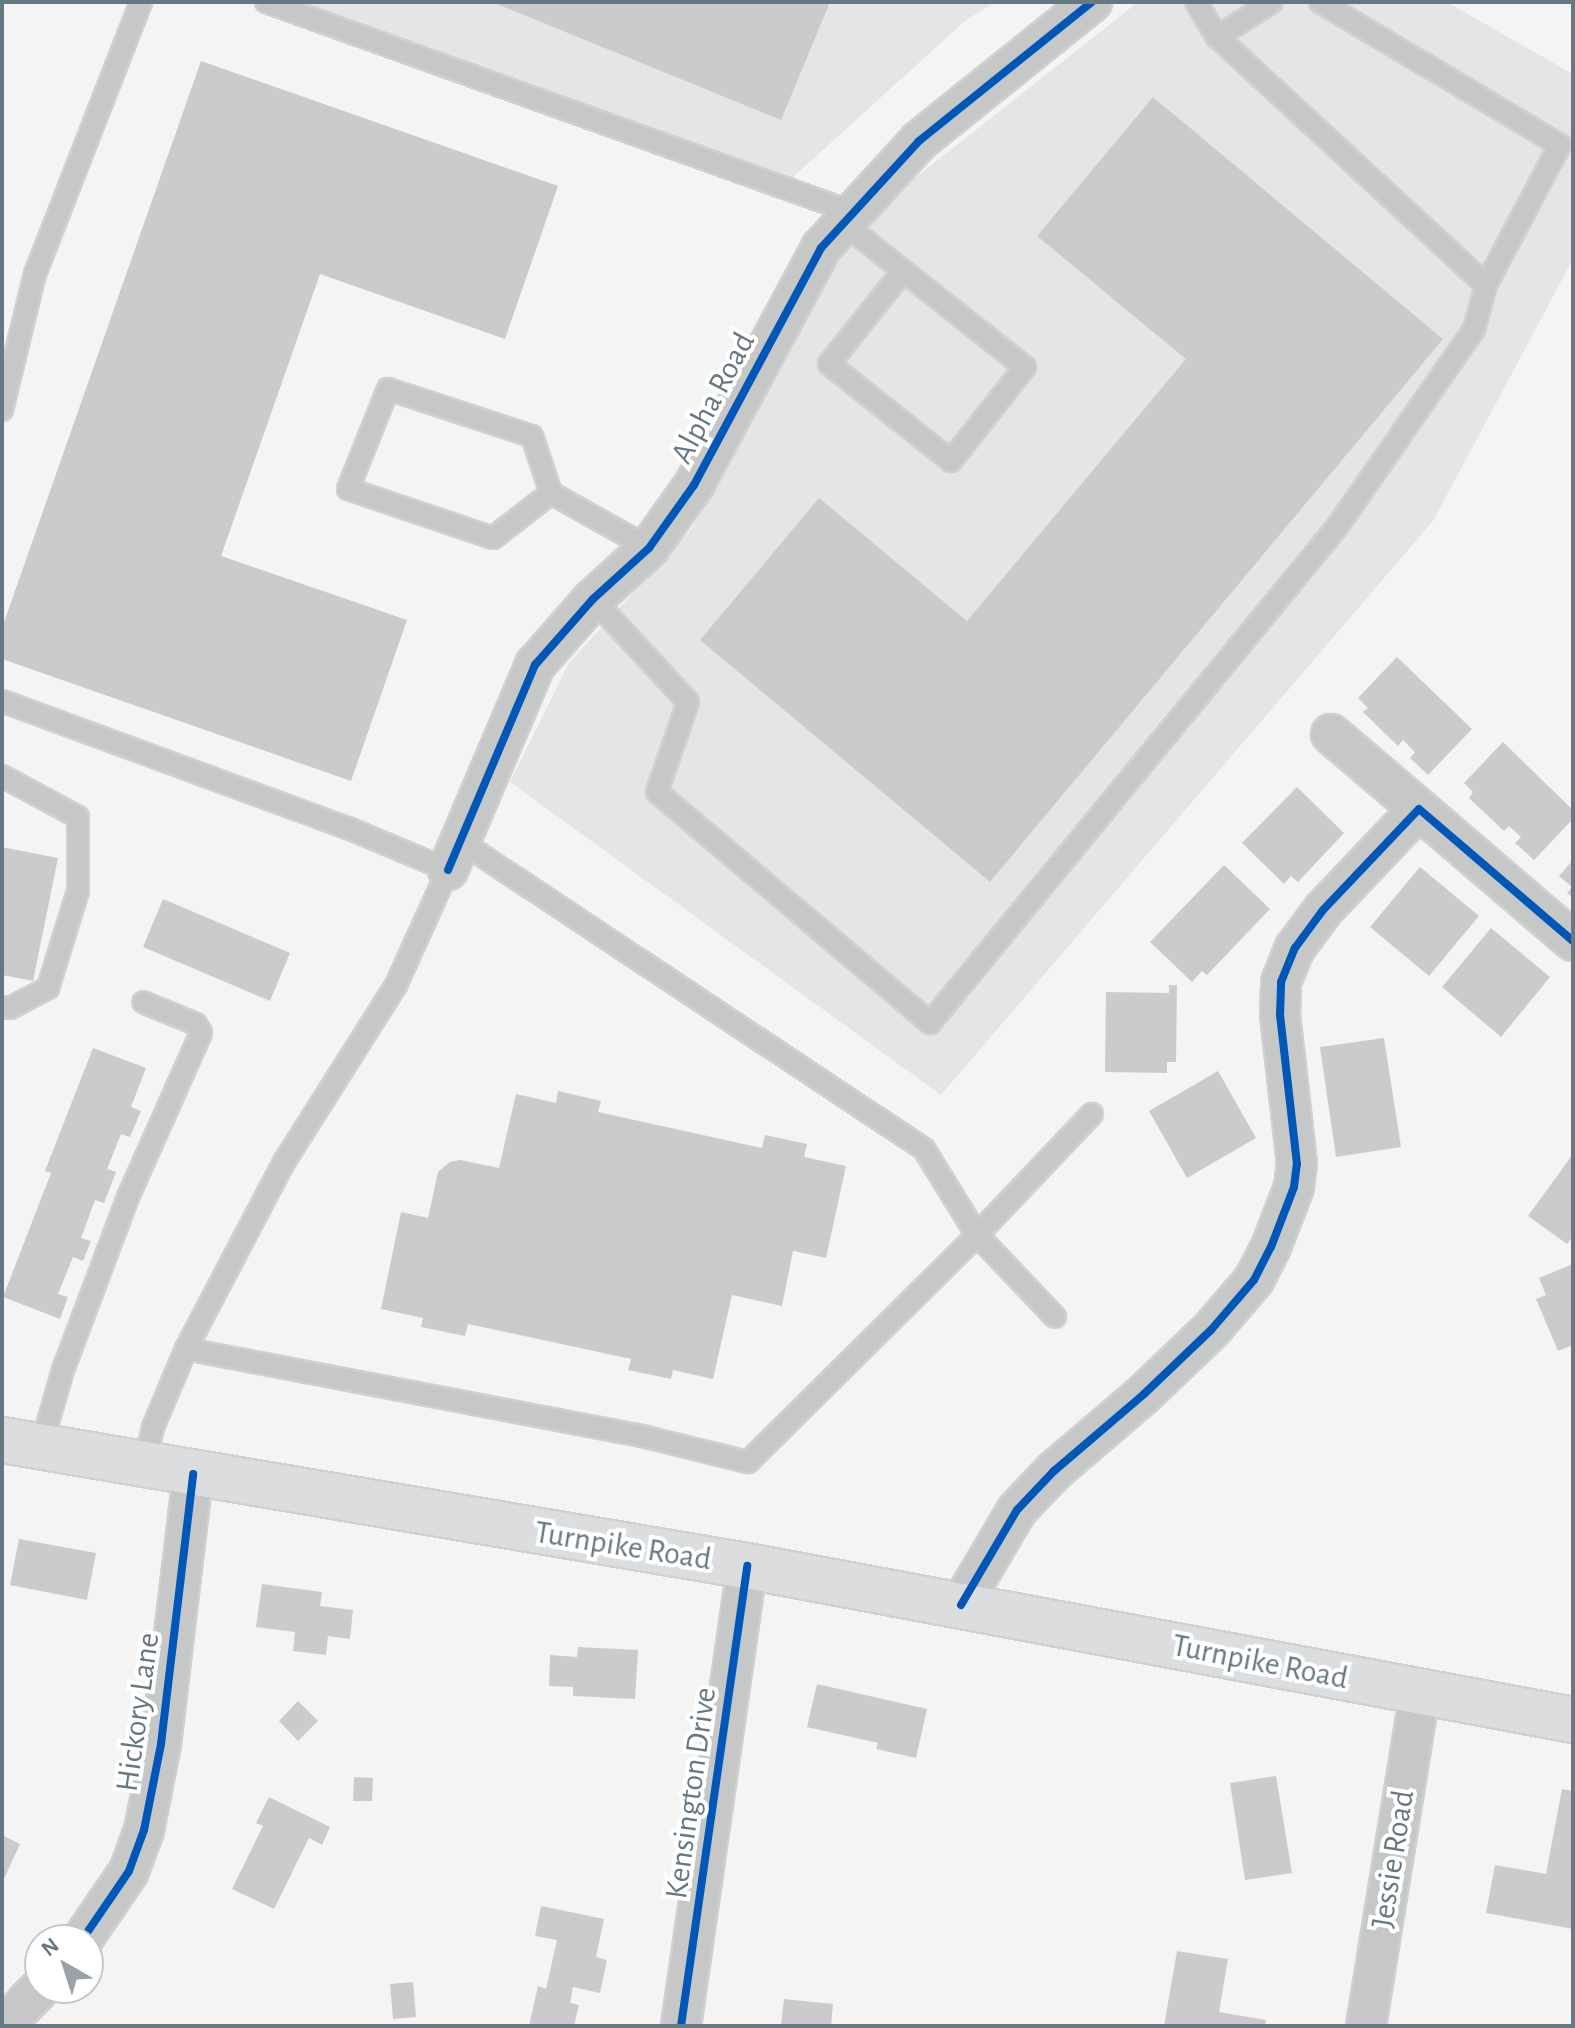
<!DOCTYPE html>
<html>
<head>
<meta charset="utf-8">
<style>
  body { margin:0 }
  #map { position:relative; width:1575px; height:2028px; overflow:hidden; background:#f4f4f3; font-family:"Alegreya Sans",sans-serif }
  div>[style] { position:absolute }
  .built>* { inset:0; background:#e4e5e5 }
  .building>* { inset:0; background:#cacccc }
  .roads { filter:drop-shadow(2px 0 #cfd1d1) drop-shadow(-2px 0 #cfd1d1) drop-shadow(0 2px #cfd1d1) drop-shadow(0 -2px #cfd1d1) }
  .service>* { height:20px; margin:-10px; padding:0 10px; transform-origin:10px; border-radius:10px; background:#c6c8c8 }
  .minor>* { height:38px; margin:-19px; padding:0 19px; transform-origin:19px; border-radius:19px; background:#c6c8c8 }
  .secondary>* { height:44px; margin:-22px; padding:0 22px; transform-origin:22px; border-radius:22px; background:#dcddde }
  .cycleway>* { height:8px; margin:-4px; padding:0 4px; transform-origin:4px; border-radius:4px; background:#0057b8 }
  span { translate:-50% -50%; white-space:nowrap; text-align:center; line-height:1.15; -webkit-text-stroke:8px #fff; paint-order:stroke }
  .street-label { font-size:32px; color:#667881 }
  .frame { position:absolute; inset:0; border:4px solid #667881; pointer-events:none }
  .north { position:absolute; left:24px; top:1924px; width:80px; height:80px; box-sizing:border-box; background:#fff; border:2px solid #c2c9cd; border-radius:50%; rotate:321deg; font-size:22px; font-weight:700; line-height:32px; text-align:center; color:#667881 }
  .north::after { content:''; display:block; margin:auto; width:28px; height:36px; background:#98a3a9; clip-path:polygon(50% 0,100% 100%,50% 72%,0 100%) }
</style>
</head>
<body>
<div id="map">
  <div class="built">
    <i style="clip-path:polygon(252px 2px,995px 2px,965px 21px,781px 188px)"></i>
    <i style="clip-path:polygon(1138px 2px,1447px 2px,1573px 74px,1573px 259px,1433px 521px,941px 1095px,510px 782px,569px 663px,692px 528px,824px 279px,901px 189px)"></i>
  </div>
  <div class="building">
    <i style="clip-path:polygon(492px 2px,830px 2px,781px 120px)"></i>
    <i style="clip-path:polygon(201px 61px,558px 186px,505px 339px,320px 274px,221px 556px,407px 620px,351px 781px,2px 659px,2px 628px)"></i>
    <i style="clip-path:polygon(1153px 97px,1443px 339px,990px 882px,700px 640px,819px 498px,967px 621px,1186px 359px,1037px 236px)"></i>
    <i style="clip-path:polygon(1397px 657px,1472px 729px,1428px 775px,1410px 758px,1415px 752px,1403px 740px,1398px 746px,1363px 712px,1368px 708px,1358px 698px)"></i>
    <i style="clip-path:polygon(1503px 742px,1573px 810px,1573px 819px,1534px 860px,1515px 843px,1521px 837px,1509px 826px,1504px 831px,1469px 798px,1473px 792px,1464px 783px)"></i>
    <i style="clip-path:polygon(1297px 787px,1344px 833px,1298px 882px,1291px 876px,1284px 884px,1242px 843px)"></i>
    <i style="clip-path:polygon(2px 847px,58px 858px,33px 981px,2px 975px)"></i>
    <i style="clip-path:polygon(1573px 860px,1573px 898px,1567px 893px,1572px 887px,1559px 876px)"></i>
    <i style="clip-path:polygon(1224px 865px,1270px 909px,1207px 975px,1202px 971px,1192px 982px,1150px 942px)"></i>
    <i style="clip-path:polygon(1420px 867px,1479px 916px,1429px 976px,1370px 927px)"></i>
    <i style="clip-path:polygon(163px 899px,290px 953px,270px 1001px,143px 947px)"></i>
    <i style="clip-path:polygon(1491px 928px,1550px 977px,1501px 1037px,1442px 987px)"></i>
    <i style="clip-path:polygon(1169px 985px,1177px 985px,1176px 1062px,1167px 1062px,1167px 1073px,1105px 1072px,1106px 992px,1169px 993px)"></i>
    <i style="clip-path:polygon(1384px 1038px,1401px 1147px,1336px 1157px,1320px 1047px)"></i>
    <i style="clip-path:polygon(93px 1048px,146px 1068px,131px 1107px,141px 1111px,130px 1137px,121px 1134px,107px 1169px,116px 1172px,104px 1203px,95px 1200px,81px 1238px,91px 1241px,83px 1261px,73px 1257px,58px 1294px,68px 1297px,60px 1319px,3px 1297px,51px 1173px,45px 1171px)"></i>
    <i style="clip-path:polygon(1218px 1071px,1256px 1138px,1187px 1178px,1149px 1111px)"></i>
    <i style="clip-path:polygon(558px 1091px,601px 1101px,598px 1112px,762px 1148px,765px 1135px,807px 1144px,804px 1157px,846px 1166px,826px 1258px,793px 1251px,782px 1306px,732px 1295px,713px 1379px,673px 1370px,671px 1379px,628px 1370px,631px 1359px,468px 1324px,465px 1336px,421px 1327px,423px 1318px,381px 1309px,401px 1212px,428px 1218px,438px 1172px,450px 1162px,460px 1160px,499px 1168px,516px 1094px,556px 1103px)"></i>
    <i style="clip-path:polygon(1573px 1154px,1573px 1236px,1567px 1244px,1528px 1216px)"></i>
    <i style="clip-path:polygon(1573px 1264px,1573px 1345px,1558px 1351px,1536px 1299px,1546px 1295px,1539px 1278px)"></i>
    <i style="clip-path:polygon(19px 1539px,96px 1553px,87px 1600px,10px 1585px)"></i>
    <i style="clip-path:polygon(262px 1584px,322px 1592px,320px 1606px,353px 1610px,350px 1639px,328px 1636px,326px 1655px,293px 1651px,295px 1632px,256px 1627px)"></i>
    <i style="clip-path:polygon(578px 1647px,638px 1650px,635px 1699px,573px 1696px,573px 1687px,549px 1686px,550px 1655px,577px 1657px)"></i>
    <i style="clip-path:polygon(817px 1684px,927px 1709px,916px 1758px,876px 1749px,878px 1743px,807px 1727px)"></i>
    <i style="clip-path:polygon(298px 1701px,318px 1721px,298px 1741px,279px 1721px)"></i>
    <i style="clip-path:polygon(1276px 1776px,1292px 1873px,1245px 1880px,1230px 1783px)"></i>
    <i style="clip-path:polygon(354px 1777px,373px 1778px,372px 1801px,353px 1801px)"></i>
    <i style="clip-path:polygon(1562px 1789px,1573px 1791px,1573px 1929px,1486px 1913px,1495px 1865px,1546px 1874px)"></i>
    <i style="clip-path:polygon(269px 1797px,330px 1827px,322px 1845px,309px 1838px,274px 1909px,232px 1889px,263px 1826px,256px 1823px)"></i>
    <i style="clip-path:polygon(2px 1835px,20px 1844px,2px 1883px)"></i>
    <i style="clip-path:polygon(541px 1906px,604px 1919px,596px 1957px,607px 1960px,600px 1993px,573px 1987px,570px 2003px,579px 2005px,574px 2026px,529px 2026px,538px 1986px,546px 1989px,557px 1940px,535px 1936px)"></i>
    <i style="clip-path:polygon(1177px 1951px,1228px 1959px,1219px 2012px,1266px 2020px,1265px 2026px,1164px 2026px)"></i>
    <i style="clip-path:polygon(413px 1982px,416px 2017px,393px 2019px,390px 1984px)"></i>
    <i style="clip-path:polygon(784px 1999px,833px 2004px,831px 2026px,781px 2026px)"></i>
  </div>
  <div class="roads">
    <div class="service">
      <i style="left:266px;top:2px;width:622px;rotate:19.72deg"></i>
      <i style="left:1320px;top:2px;width:279px;rotate:30.8deg"></i>
      <i style="left:1560px;top:145px;width:158px;rotate:117.9deg"></i>
      <i style="left:1217px;top:37px;width:65px;rotate:-32.5deg"></i>
      <i style="left:843px;top:223px;width:232px;rotate:38.4deg"></i>
      <i style="left:1025px;top:367px;width:120px;rotate:128.2deg"></i>
      <i style="left:951px;top:461px;width:156px;rotate:-141.5deg"></i>
      <i style="left:829px;top:364px;width:119px;rotate:-51.5deg"></i>
      <i style="left:2px;top:410px;width:140px;rotate:-76.4deg"></i>
      <i style="left:35px;top:274px;width:292px;rotate:-68.7deg"></i>
      <i style="left:551px;top:493px;width:73px;rotate:142.2deg"></i>
      <i style="left:493px;top:538px;width:153px;rotate:-161.3deg"></i>
      <i style="left:348px;top:489px;width:108px;rotate:-68.2deg"></i>
      <i style="left:388px;top:389px;width:151px;rotate:18.1deg"></i>
      <i style="left:532px;top:436px;width:60px;rotate:71.6deg"></i>
      <i style="left:551px;top:493px;width:112px;rotate:29.3deg"></i>
      <i style="left:593px;top:599px;width:140px;rotate:47.3deg"></i>
      <i style="left:688px;top:702px;width:95px;rotate:109deg"></i>
      <i style="left:657px;top:792px;width:358px;rotate:40.2deg"></i>
      <i style="left:930px;top:1023px;width:642px;rotate:-50.63deg"></i>
      <i style="left:1337px;top:527px;width:241px;rotate:-55.3deg"></i>
      <i style="left:1474px;top:329px;width:46px;rotate:-74.7deg"></i>
      <i style="left:1486px;top:285px;width:366px;rotate:-137.3deg"></i>
      <i style="left:1217px;top:37px;width:41px;rotate:-121deg"></i>
      <i style="left:2px;top:701px;width:369px;rotate:20.2deg"></i>
      <i style="left:348px;top:828px;width:108px;rotate:22.8deg"></i>
      <i style="left:448px;top:870px;width:126px;rotate:114.3deg"></i>
      <i style="left:396px;top:985px;width:209px;rotate:122.3deg"></i>
      <i style="left:284px;top:1162px;width:211px;rotate:117.7deg"></i>
      <i style="left:186px;top:1349px;width:85px;rotate:112.9deg"></i>
      <i style="left:153px;top:1427px;width:39px;rotate:102deg"></i>
      <i style="left:2px;top:776px;width:86px;rotate:28.3deg"></i>
      <i style="left:78px;top:817px;width:74px;rotate:90deg"></i>
      <i style="left:78px;top:891px;width:102px;rotate:107.2deg"></i>
      <i style="left:48px;top:988px;width:43px;rotate:152.2deg"></i>
      <i style="left:10px;top:1008px;width:8px;rotate:-173deg"></i>
      <i style="left:460px;top:841px;width:557px;rotate:33.58deg"></i>
      <i style="left:924px;top:1149px;width:101px;rotate:58.4deg"></i>
      <i style="left:977px;top:1235px;width:113px;rotate:46.4deg"></i>
      <i style="left:186px;top:1349px;width:468px;rotate:10.8deg"></i>
      <i style="left:646px;top:1437px;width:105px;rotate:13.8deg"></i>
      <i style="left:748px;top:1462px;width:322px;rotate:-44.7deg"></i>
      <i style="left:977px;top:1235px;width:167px;rotate:-46.5deg"></i>
      <i style="left:41px;top:1447px;width:80px;rotate:-74.1deg"></i>
      <i style="left:63px;top:1370px;width:185px;rotate:-69.4deg"></i>
      <i style="left:128px;top:1197px;width:180px;rotate:-66deg"></i>
      <i style="left:201px;top:1033px;width:10px;rotate:-119deg"></i>
      <i style="left:196px;top:1024px;width:57px;rotate:-157.5deg"></i>
    </div>
    <div class="minor">
      <i style="left:1331px;top:734px;width:116px;rotate:40.4deg"></i>
      <i style="left:448px;top:870px;width:223px;rotate:-67deg"></i>
      <i style="left:535px;top:665px;width:88px;rotate:-48.7deg"></i>
      <i style="left:593px;top:599px;width:76px;rotate:-42.3deg"></i>
      <i style="left:649px;top:548px;width:77px;rotate:-54.5deg"></i>
      <i style="left:694px;top:485px;width:269px;rotate:-61.8deg"></i>
      <i style="left:821px;top:248px;width:145px;rotate:-47.5deg"></i>
      <i style="left:919px;top:141px;width:222px;rotate:-38.8deg"></i>
      <i style="left:961px;top:1605px;width:110px;rotate:-59.5deg"></i>
      <i style="left:1017px;top:1510px;width:54px;rotate:-46.5deg"></i>
      <i style="left:1054px;top:1471px;width:118px;rotate:-40.5deg"></i>
      <i style="left:1144px;top:1394px;width:93px;rotate:-43.7deg"></i>
      <i style="left:1211px;top:1330px;width:66px;rotate:-49.3deg"></i>
      <i style="left:1254px;top:1280px;width:37px;rotate:-63deg"></i>
      <i style="left:1271px;top:1247px;width:64px;rotate:-69deg"></i>
      <i style="left:1294px;top:1187px;width:23px;rotate:-83deg"></i>
      <i style="left:1297px;top:1164px;width:150px;rotate:-96.5deg"></i>
      <i style="left:1280px;top:1015px;width:33px;rotate:-88deg"></i>
      <i style="left:1281px;top:982px;width:37px;rotate:-68deg"></i>
      <i style="left:1295px;top:948px;width:47px;rotate:-53.6deg"></i>
      <i style="left:1323px;top:910px;width:139px;rotate:-46.5deg"></i>
      <i style="left:1419px;top:809px;width:203px;rotate:40.6deg"></i>
      <i style="left:82px;top:1940px;width:83px;rotate:-55.7deg"></i>
      <i style="left:129px;top:1871px;width:44px;rotate:-69.9deg"></i>
      <i style="left:144px;top:1830px;width:88px;rotate:-78.8deg"></i>
      <i style="left:161px;top:1744px;width:272px;rotate:-83.2deg"></i>
      <i style="left:4px;top:2026px;width:52px;rotate:-46.5deg"></i>
      <i style="left:681px;top:2026px;width:465px;rotate:-81.8deg"></i>
      <i style="left:1366px;top:2026px;width:337px;rotate:-80.8deg"></i>
    </div>
    <div class="secondary">
      <i style="left:2px;top:1440px;width:756px;rotate:9.6deg"></i>
      <i style="left:747px;top:1566px;width:840px;rotate:10.56deg"></i>
    </div>
  </div>
  <div class="cycleway">
    <i style="left:448px;top:870px;width:223px;rotate:-67deg"></i>
    <i style="left:535px;top:665px;width:88px;rotate:-48.7deg"></i>
    <i style="left:593px;top:599px;width:76px;rotate:-42.3deg"></i>
    <i style="left:649px;top:548px;width:77px;rotate:-54.5deg"></i>
    <i style="left:694px;top:485px;width:269px;rotate:-61.8deg"></i>
    <i style="left:821px;top:248px;width:145px;rotate:-47.5deg"></i>
    <i style="left:919px;top:141px;width:222px;rotate:-38.8deg"></i>
    <i style="left:961px;top:1605px;width:110px;rotate:-59.5deg"></i>
    <i style="left:1017px;top:1510px;width:54px;rotate:-46.5deg"></i>
    <i style="left:1054px;top:1471px;width:118px;rotate:-40.5deg"></i>
    <i style="left:1144px;top:1394px;width:93px;rotate:-43.7deg"></i>
    <i style="left:1211px;top:1330px;width:66px;rotate:-49.3deg"></i>
    <i style="left:1254px;top:1280px;width:37px;rotate:-63deg"></i>
    <i style="left:1271px;top:1247px;width:64px;rotate:-69deg"></i>
    <i style="left:1294px;top:1187px;width:23px;rotate:-83deg"></i>
    <i style="left:1297px;top:1164px;width:150px;rotate:-96.5deg"></i>
    <i style="left:1280px;top:1015px;width:33px;rotate:-88deg"></i>
    <i style="left:1281px;top:982px;width:37px;rotate:-68deg"></i>
    <i style="left:1295px;top:948px;width:47px;rotate:-53.6deg"></i>
    <i style="left:1323px;top:910px;width:139px;rotate:-46.5deg"></i>
    <i style="left:1419px;top:809px;width:203px;rotate:40.6deg"></i>
    <i style="left:82px;top:1940px;width:83px;rotate:-55.7deg"></i>
    <i style="left:129px;top:1871px;width:44px;rotate:-69.9deg"></i>
    <i style="left:144px;top:1830px;width:88px;rotate:-78.8deg"></i>
    <i style="left:161px;top:1744px;width:272px;rotate:-83.2deg"></i>
    <i style="left:681px;top:2026px;width:465px;rotate:-81.8deg"></i>
  </div>
  <div class="street-label">
    <span style="left:713px;top:398px;rotate:-62deg">Alpha Road</span>
    <span style="left:623px;top:1546px;rotate:9deg">Turnpike Road</span>
    <span style="left:1260px;top:1662px;rotate:11deg">Turnpike Road</span>
    <span style="left:138px;top:1712px;rotate:-82deg">Hickory Lane</span>
    <span style="left:691px;top:1793px;rotate:-82deg">Kensington Drive</span>
    <span style="left:1393px;top:1859px;rotate:-81deg">Jessie Road</span>
  </div>
  <div class="frame"></div>
  <div class="north">N</div>
</div>
</body>
</html>
